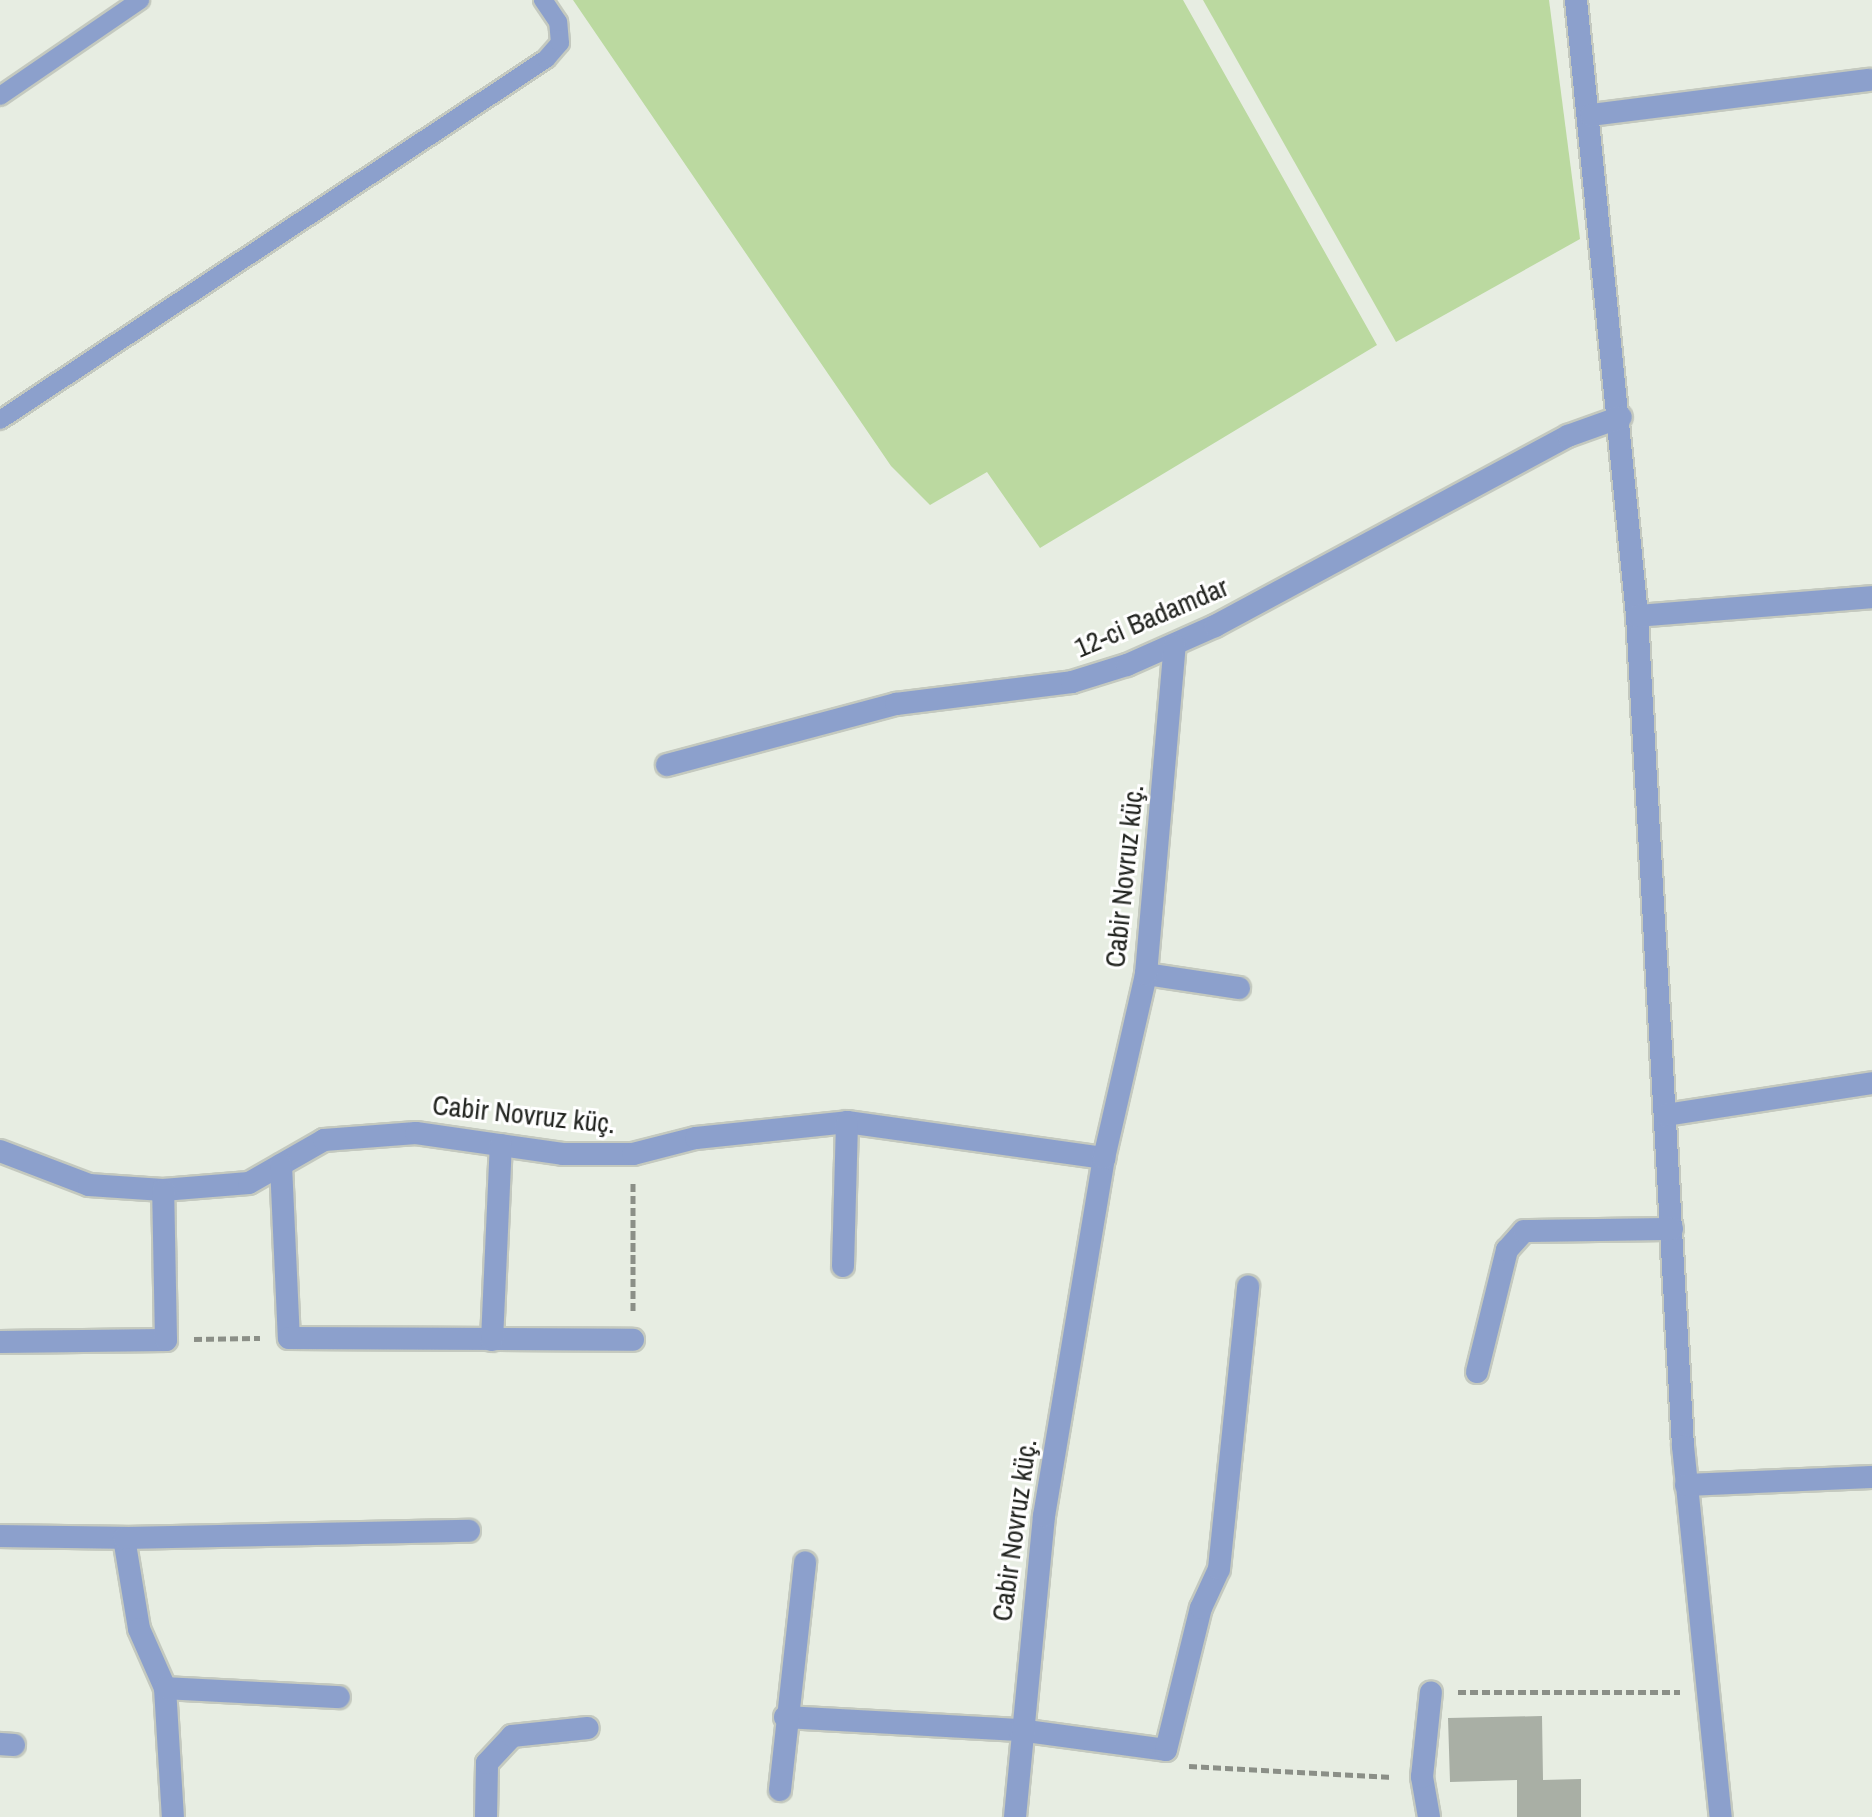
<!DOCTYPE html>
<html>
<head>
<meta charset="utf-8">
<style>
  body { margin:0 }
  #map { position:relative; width:1872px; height:1817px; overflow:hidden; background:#e7ede2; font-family:"Archivo Narrow",sans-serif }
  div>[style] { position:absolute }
  .green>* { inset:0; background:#bbd9a0 }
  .building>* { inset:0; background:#a9afa5 }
  .path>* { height:5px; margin-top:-2.5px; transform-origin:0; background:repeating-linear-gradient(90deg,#8b8f87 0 8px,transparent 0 12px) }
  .roads { filter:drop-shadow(2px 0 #c4c9bf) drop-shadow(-2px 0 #c4c9bf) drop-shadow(0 2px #c4c9bf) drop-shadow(0 -2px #c4c9bf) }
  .service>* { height:18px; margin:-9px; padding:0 9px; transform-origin:9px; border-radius:9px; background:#8ca0cc }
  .minor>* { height:22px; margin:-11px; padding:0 11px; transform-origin:11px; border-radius:11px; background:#8ca0cc }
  span { translate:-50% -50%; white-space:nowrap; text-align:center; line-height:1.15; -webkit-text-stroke:6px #fff; paint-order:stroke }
  .street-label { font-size:28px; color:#232521 }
</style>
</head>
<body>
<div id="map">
  <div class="green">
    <i style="clip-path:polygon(573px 0,1183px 0,1377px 345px,1040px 548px,987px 472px,930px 505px,891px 466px)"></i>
    <i style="clip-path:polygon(1203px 0,1549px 0,1580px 239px,1396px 342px)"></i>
  </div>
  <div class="building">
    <i style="clip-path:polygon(1542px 1716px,1543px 1780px,1581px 1779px,1581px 1817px,1517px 1817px,1517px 1780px,1450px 1782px,1448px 1718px)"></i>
  </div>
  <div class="path">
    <i style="left:633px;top:1183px;width:130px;rotate:90deg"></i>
    <i style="left:194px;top:1339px;width:66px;rotate:-0.9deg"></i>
    <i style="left:1458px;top:1692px;width:222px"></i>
    <i style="left:1189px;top:1766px;width:204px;rotate:3.1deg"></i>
  </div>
  <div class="roads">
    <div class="service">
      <i style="left:0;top:96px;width:170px;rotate:-34.4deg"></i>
      <i style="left:0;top:420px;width:655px;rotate:-33.47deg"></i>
      <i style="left:546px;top:59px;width:21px;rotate:-49deg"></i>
      <i style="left:560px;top:43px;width:21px;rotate:-95deg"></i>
      <i style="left:558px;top:22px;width:27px;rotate:-124deg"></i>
    </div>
    <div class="minor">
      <i style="left:1576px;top:0;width:619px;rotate:84.34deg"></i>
      <i style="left:1637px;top:616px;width:831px;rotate:86.83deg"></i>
      <i style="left:1683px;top:1446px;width:373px;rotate:84.2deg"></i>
      <i style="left:1591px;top:115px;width:280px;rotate:-7.2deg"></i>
      <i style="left:1637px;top:616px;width:236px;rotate:-4.6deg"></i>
      <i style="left:667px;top:765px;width:237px;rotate:-14.9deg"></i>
      <i style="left:896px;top:704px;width:177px;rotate:-7.1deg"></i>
      <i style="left:1072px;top:682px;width:58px;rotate:-17.2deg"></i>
      <i style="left:1127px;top:665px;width:96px;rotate:-23.9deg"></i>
      <i style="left:1215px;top:626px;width:401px;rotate:-28.3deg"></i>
      <i style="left:1568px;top:436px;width:56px;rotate:-19.7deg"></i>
      <i style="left:1146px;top:974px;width:94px;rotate:8.6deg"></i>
      <i style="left:1666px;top:1115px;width:208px;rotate:-8.8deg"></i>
      <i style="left:0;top:1151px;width:95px;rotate:20.9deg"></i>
      <i style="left:89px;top:1185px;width:74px;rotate:3.9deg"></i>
      <i style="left:163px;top:1190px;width:86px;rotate:-4.7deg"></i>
      <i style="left:249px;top:1183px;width:86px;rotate:-29.8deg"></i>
      <i style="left:324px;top:1140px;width:92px;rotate:-4.4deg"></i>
      <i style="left:416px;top:1133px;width:148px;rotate:8.1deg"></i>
      <i style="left:563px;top:1154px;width:70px"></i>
      <i style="left:633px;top:1154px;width:65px;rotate:-14.3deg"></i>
      <i style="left:696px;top:1138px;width:152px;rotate:-6deg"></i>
      <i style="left:847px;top:1122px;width:260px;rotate:8deg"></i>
      <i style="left:281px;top:1165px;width:173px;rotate:87.4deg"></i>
      <i style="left:289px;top:1338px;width:344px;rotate:0.3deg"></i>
      <i style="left:843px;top:1266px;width:144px;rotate:-88.4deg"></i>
      <i style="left:492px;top:1340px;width:195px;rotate:-87.4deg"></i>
      <i style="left:0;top:1342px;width:166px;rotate:-0.7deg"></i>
      <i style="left:166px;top:1340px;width:150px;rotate:-91.1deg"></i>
      <i style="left:1477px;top:1372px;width:126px;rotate:-76.2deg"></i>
      <i style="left:1507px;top:1250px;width:25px;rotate:-48deg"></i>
      <i style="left:1524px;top:1231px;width:148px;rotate:-0.8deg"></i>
      <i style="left:1686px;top:1485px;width:186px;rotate:-2.5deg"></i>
      <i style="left:0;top:1536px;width:124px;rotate:0.9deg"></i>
      <i style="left:124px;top:1538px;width:92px;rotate:80.6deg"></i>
      <i style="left:139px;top:1629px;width:64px;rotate:66.2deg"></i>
      <i style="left:165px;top:1688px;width:129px;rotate:86.5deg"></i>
      <i style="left:124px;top:1538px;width:345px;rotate:-1.2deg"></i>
      <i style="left:165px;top:1688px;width:174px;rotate:3deg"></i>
      <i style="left:785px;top:1717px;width:234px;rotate:3.2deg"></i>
      <i style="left:1019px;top:1730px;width:148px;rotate:7.7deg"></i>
      <i style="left:1166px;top:1750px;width:146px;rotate:-76.2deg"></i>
      <i style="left:1201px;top:1608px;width:43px;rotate:-65.2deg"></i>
      <i style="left:1219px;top:1569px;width:284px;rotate:-84.1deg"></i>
      <i style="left:0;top:1744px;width:14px;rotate:4deg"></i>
      <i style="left:780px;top:1790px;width:229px;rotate:-83.7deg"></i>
      <i style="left:486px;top:1817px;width:54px;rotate:-88.9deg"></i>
      <i style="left:487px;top:1763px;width:37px;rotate:-47deg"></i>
      <i style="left:512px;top:1736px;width:76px;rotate:-6deg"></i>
      <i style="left:1015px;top:1817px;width:302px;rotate:-84.5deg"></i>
      <i style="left:1044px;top:1516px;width:363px;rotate:-80.5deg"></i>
      <i style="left:1104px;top:1158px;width:189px;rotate:-77.1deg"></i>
      <i style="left:1146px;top:974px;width:330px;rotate:-85deg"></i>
      <i style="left:1429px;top:1817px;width:41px;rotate:-99.9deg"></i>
      <i style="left:1422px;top:1777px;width:85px;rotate:-84deg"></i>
    </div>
  </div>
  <div class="street-label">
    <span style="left:1151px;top:617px;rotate:-23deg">12-ci Badamdar</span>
    <span style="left:1124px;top:876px;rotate:-84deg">Cabir Novruz küç.</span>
    <span style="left:524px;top:1114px;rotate:6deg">Cabir Novruz küç.</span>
    <span style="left:1014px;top:1530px;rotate:-82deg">Cabir Novruz küç.</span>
  </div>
</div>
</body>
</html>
